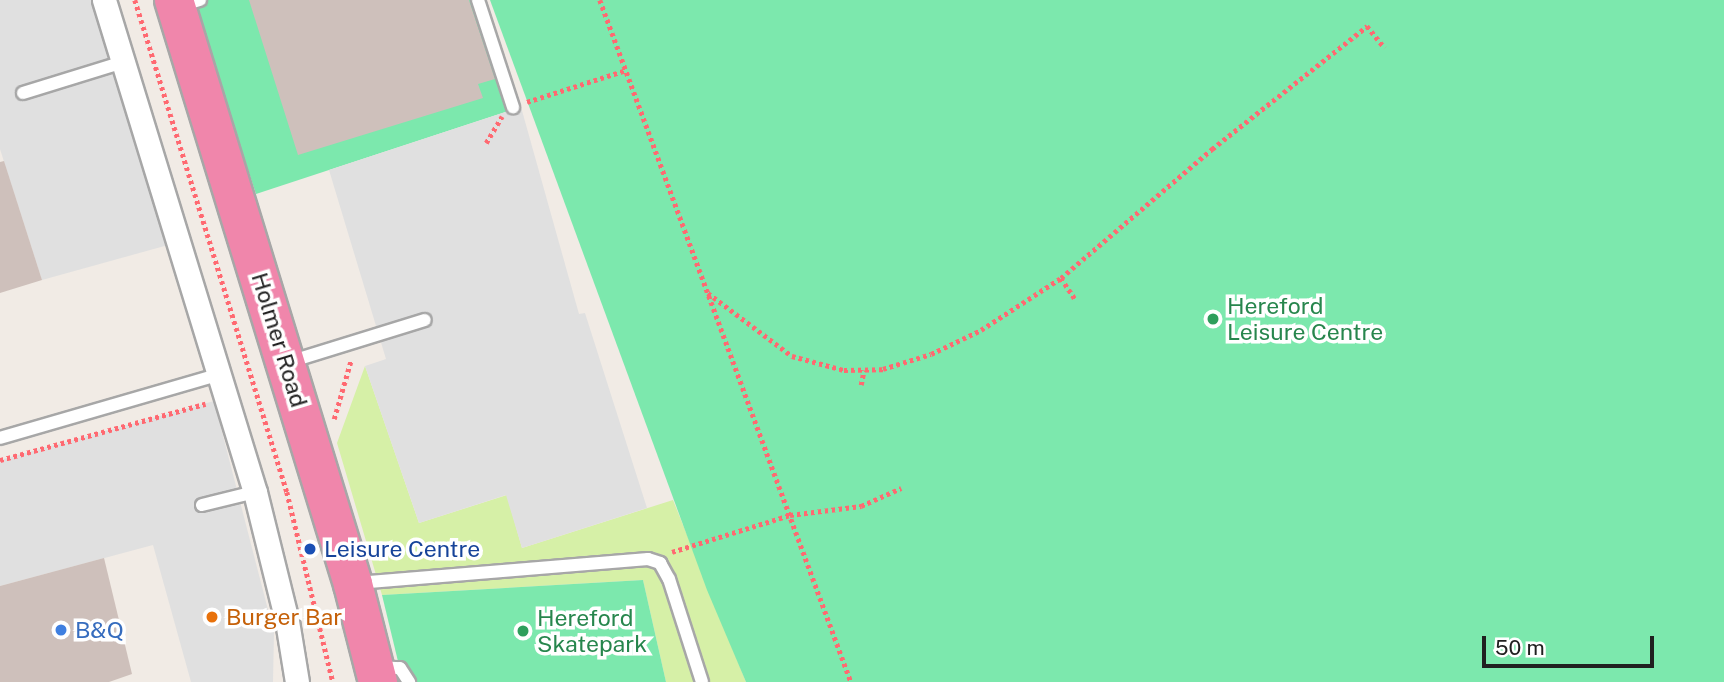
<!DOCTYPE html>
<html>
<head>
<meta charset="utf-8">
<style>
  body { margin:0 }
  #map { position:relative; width:1724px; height:682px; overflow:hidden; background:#f1ebe5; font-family:"Public Sans",sans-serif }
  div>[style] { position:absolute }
  .grass>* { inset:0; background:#d6f0a7 }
  .pitch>* { inset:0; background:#7ce8ad }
  .parking>* { inset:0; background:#e0e0e0 }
  .building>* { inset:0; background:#cec0bb }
  .path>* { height:4.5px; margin-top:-2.25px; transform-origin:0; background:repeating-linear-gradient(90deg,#ff6971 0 3.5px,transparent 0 7px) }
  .roads { filter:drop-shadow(2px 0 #a7a7a7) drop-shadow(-2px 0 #a7a7a7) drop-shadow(0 2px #a7a7a7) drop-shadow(0 -2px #a7a7a7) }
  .lane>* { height:12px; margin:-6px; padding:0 6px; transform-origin:6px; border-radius:6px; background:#fff }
  .street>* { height:23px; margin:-11.5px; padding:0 11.5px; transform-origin:11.5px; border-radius:11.5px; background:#fff }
  .highway>* { height:38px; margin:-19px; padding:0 19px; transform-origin:19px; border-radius:19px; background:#f086ab }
  .dots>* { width:19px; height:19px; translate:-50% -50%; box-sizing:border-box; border:4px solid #fff; border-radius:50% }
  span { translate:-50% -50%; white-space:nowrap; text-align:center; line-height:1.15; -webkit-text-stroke:7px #fff; paint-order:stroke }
  .leisure-label { font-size:23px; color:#27864d }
  .left { translate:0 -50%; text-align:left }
  .street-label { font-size:23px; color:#202020 }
  .transit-label { font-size:23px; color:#164399 }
  .food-label { font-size:23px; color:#c56008 }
  .shop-label { font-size:23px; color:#366cbe }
  .scale { position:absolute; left:1482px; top:636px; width:172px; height:32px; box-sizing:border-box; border:4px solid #202020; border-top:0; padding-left:9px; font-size:21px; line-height:24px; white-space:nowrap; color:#202020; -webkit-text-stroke:5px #fff; paint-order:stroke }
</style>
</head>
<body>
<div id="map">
  <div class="grass">
    <i style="clip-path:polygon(365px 366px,419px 523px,507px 495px,522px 548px,673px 500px,746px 682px,666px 682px,643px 580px,382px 595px,337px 443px)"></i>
  </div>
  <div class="pitch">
    <i style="clip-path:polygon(192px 0,486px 0,521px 107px,256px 194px)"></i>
    <i style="clip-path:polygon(490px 0,1724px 0,1724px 682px,746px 682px,707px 590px)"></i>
    <i style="clip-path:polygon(643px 580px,666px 682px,403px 682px,382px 595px)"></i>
  </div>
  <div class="parking">
    <i style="clip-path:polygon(0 0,104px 0,179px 242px,42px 280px,0 149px)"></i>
    <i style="clip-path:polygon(521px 107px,579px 314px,585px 313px,647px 508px,522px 548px,506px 495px,419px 523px,365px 366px,386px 359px,329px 170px)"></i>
    <i style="clip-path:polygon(214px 401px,274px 633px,273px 682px,191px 682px,153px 545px,0 586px,0 460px)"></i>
  </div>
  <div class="building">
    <i style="clip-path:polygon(249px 0,469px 0,495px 79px,478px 84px,483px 98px,298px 155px)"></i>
    <i style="clip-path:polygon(4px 161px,42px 280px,0 293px,0 162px)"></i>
    <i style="clip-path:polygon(104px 558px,132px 674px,109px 682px,0 682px,0 586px)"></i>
  </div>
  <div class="path">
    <i style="left:135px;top:0;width:515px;rotate:72.83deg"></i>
    <i style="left:287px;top:492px;width:195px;rotate:76.4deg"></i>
    <i style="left:600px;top:0;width:727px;rotate:69.79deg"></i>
    <i style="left:527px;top:102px;width:104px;rotate:-17.9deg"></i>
    <i style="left:486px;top:143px;width:31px;rotate:-59deg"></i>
    <i style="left:1061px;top:278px;width:25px;rotate:56deg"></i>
    <i style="left:708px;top:293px;width:105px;rotate:36.9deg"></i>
    <i style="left:792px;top:356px;width:54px;rotate:15.1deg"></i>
    <i style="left:844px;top:370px;width:39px;rotate:-1deg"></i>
    <i style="left:883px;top:369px;width:50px;rotate:-17.4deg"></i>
    <i style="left:931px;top:354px;width:55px;rotate:-25.6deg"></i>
    <i style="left:981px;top:330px;width:95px;rotate:-33deg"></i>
    <i style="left:1061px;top:278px;width:199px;rotate:-40.5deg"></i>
    <i style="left:1212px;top:149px;width:198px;rotate:-38.4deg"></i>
    <i style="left:1367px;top:26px;width:28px;rotate:51deg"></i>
    <i style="left:861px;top:385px;width:15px;rotate:-79deg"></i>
    <i style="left:334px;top:419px;width:61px;rotate:-73.9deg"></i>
    <i style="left:0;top:460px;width:213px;rotate:-15.3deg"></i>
    <i style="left:672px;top:552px;width:124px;rotate:-17.4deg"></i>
    <i style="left:790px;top:515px;width:72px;rotate:-7.2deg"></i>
    <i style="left:861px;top:506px;width:44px;rotate:-24.2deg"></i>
  </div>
  <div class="roads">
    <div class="lane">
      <i style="left:478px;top:0;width:113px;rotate:71.9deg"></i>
      <i style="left:180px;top:6px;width:21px;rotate:-17deg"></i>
      <i style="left:23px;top:93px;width:105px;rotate:-17.2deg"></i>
      <i style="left:289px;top:362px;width:142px;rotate:-17.2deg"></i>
      <i style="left:0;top:438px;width:230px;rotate:-16.2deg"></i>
      <i style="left:202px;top:505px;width:55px;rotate:-13.8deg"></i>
      <i style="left:357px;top:583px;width:292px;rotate:-4.7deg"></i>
      <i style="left:648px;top:559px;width:13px;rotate:18deg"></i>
      <i style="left:660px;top:563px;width:18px;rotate:61deg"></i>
      <i style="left:669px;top:579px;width:108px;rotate:72.2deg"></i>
      <i style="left:378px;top:667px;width:22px;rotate:3deg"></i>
      <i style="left:400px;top:668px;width:17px;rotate:57deg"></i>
    </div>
    <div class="street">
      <i style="left:104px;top:0;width:515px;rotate:72.94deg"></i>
      <i style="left:255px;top:492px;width:133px;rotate:76.1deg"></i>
      <i style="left:287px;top:621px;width:62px;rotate:80.7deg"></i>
    </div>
    <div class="highway">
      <i style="left:174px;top:0;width:611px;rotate:72.96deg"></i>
      <i style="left:353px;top:584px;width:101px;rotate:75.7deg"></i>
    </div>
  </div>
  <div class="dots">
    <i style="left:1213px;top:319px;background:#2e9e5b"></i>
    <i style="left:310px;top:549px;background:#1a4fb4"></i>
    <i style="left:212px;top:617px;background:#e8710a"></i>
    <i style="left:61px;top:630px;background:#3f7fe0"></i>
    <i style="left:523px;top:631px;background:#2e9e5b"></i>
  </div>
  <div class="leisure-label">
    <span class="left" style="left:1227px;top:319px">Hereford<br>Leisure Centre</span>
    <span class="left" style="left:537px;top:631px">Hereford<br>Skatepark</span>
  </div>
  <div class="street-label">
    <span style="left:279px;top:340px;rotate:73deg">Holmer Road</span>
  </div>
  <div class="transit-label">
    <span class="left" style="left:324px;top:549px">Leisure Centre</span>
  </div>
  <div class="food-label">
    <span class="left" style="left:226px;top:617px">Burger Bar</span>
  </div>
  <div class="shop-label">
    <span class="left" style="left:75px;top:630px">B&amp;Q</span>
  </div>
  <div class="scale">50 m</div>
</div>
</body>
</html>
